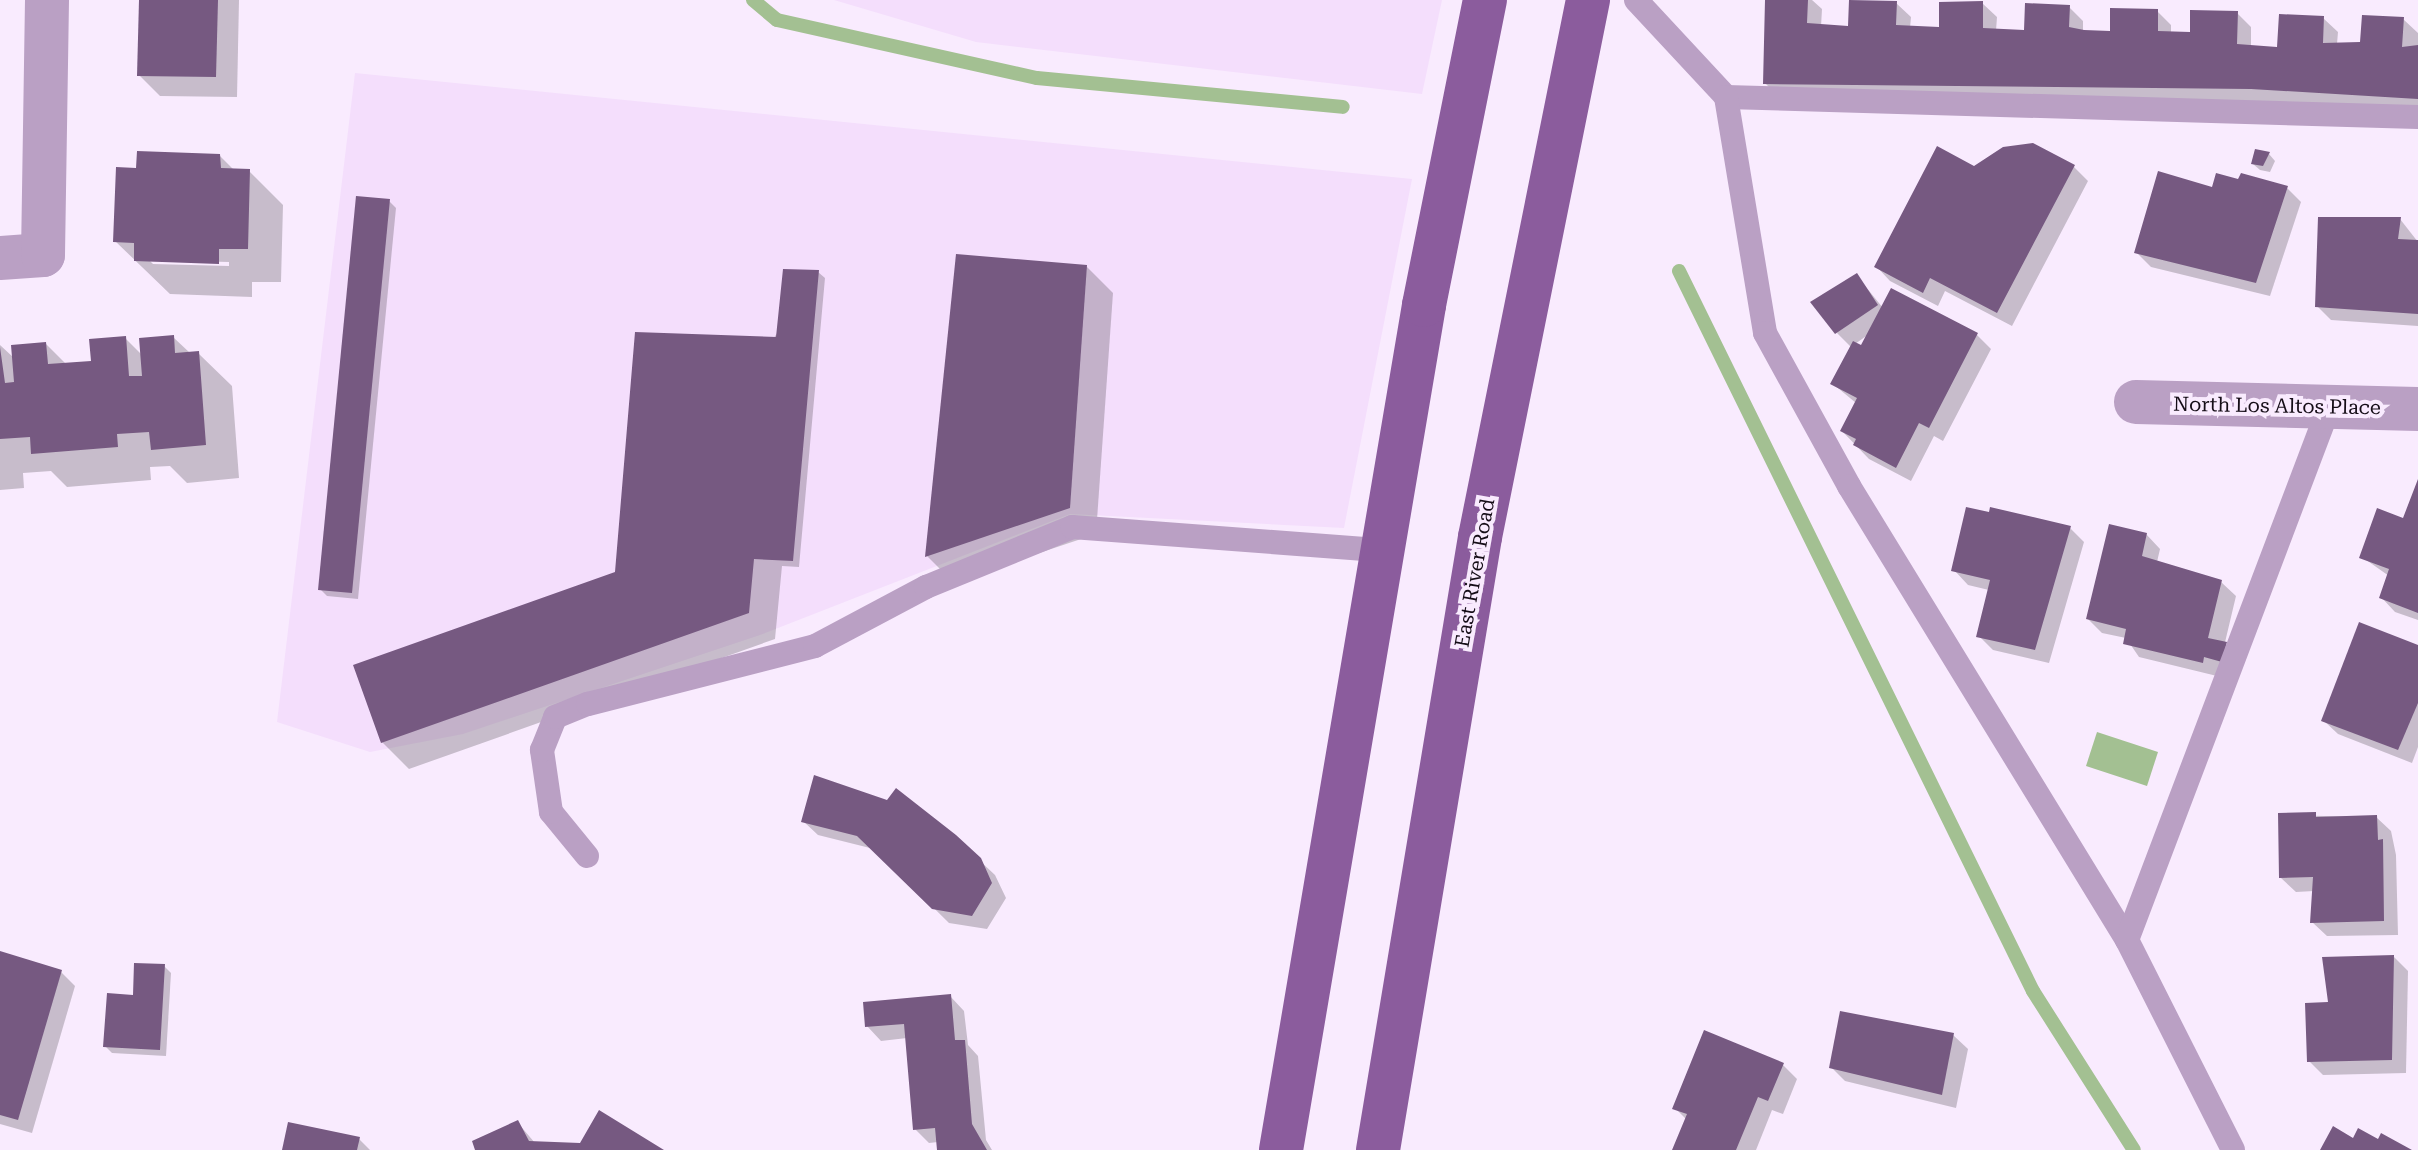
<!DOCTYPE html>
<html>
<head>
<meta charset="utf-8">
<style>
  body { margin:0 }
  #map { position:relative; width:2418px; height:1150px; overflow:hidden; background:#f9ebfe; font-family:"Roboto Serif",serif }
  div>[style] { position:absolute }
  .built>* { inset:0; background:#f4defc }
  .water>* { inset:0; background:#a3c092 }
  .shadow>* { inset:0; background:#0003 }
  .stream>* { height:14px; margin:-7px; padding:0 7px; transform-origin:7px; border-radius:7px; background:#a3c092 }
  .building>* { inset:0; background:#765981 }
  .service>* { height:24px; margin:-12px; padding:0 12px; transform-origin:12px; border-radius:12px; background:#baa0c4 }
  .minor>* { height:44px; margin:-22px; padding:0 22px; transform-origin:22px; border-radius:22px; background:#baa0c4 }
  .primary>* { height:44px; margin:-22px; padding:0 22px; transform-origin:22px; border-radius:22px; background:#8b5c9d }
  span { translate:-50% -50%; white-space:nowrap; text-align:center; line-height:1.15; -webkit-text-stroke:8px #f9ebfe; paint-order:stroke }
  .street-label { font-size:20px; color:#150d17 }
</style>
</head>
<body>
<div id="map">
  <div class="built">
    <i style="clip-path:polygon(834px 0,1442px 0,1422px 94px,976px 42px)"></i>
    <i style="clip-path:polygon(355px 73px,1412px 179px,1344px 528px,1070px 514px,760px 635px,463px 734px,370px 752px,277px 722px)"></i>
  </div>
  <div class="water">
    <i style="clip-path:polygon(2097px 732px,2158px 752px,2147px 786px,2086px 766px)"></i>
  </div>
  <div class="shadow">
    <i style="clip-path:polygon(141px 0,239px 0,237px 97px,160px 96px,139px 75px)"></i>
    <i style="clip-path:polygon(1767px 0,1812px 0,1822px 9px,1821px 27px,1850px 28px,1896px 3px,1911px 17px,1910px 28px,1941px 29px,1982px 3px,1997px 17px,1996px 31px,2025px 32px,2069px 7px,2083px 21px,2083px 32px,2112px 33px,2157px 11px,2171px 25px,2171px 33px,2192px 34px,2237px 13px,2251px 27px,2251px 47px,2279px 49px,2323px 18px,2338px 32px,2337px 44px,2362px 44px,2403px 19px,2418px 33px,2418px 108px,1779px 97px,1765px 83px)"></i>
    <i style="clip-path:polygon(2269px 154px,2275px 161px,2270px 172px,2260px 170px,2253px 164px)"></i>
    <i style="clip-path:polygon(evenodd,220px 156px,235px 171px,249px 171px,283px 205px,281px 282px,252px 282px,252px 297px,170px 294px,115px 241px,138px 170px,220px 156px,149px 260px,229px 262px,229px 266px,153px 264px,149px 260px)"></i>
    <i style="clip-path:polygon(2074px 167px,2088px 181px,2012px 326px,1945px 291px,1938px 306px,1890px 281px,1876px 266px,1974px 168px)"></i>
    <i style="clip-path:polygon(2287px 188px,2301px 202px,2270px 296px,2151px 267px,2137px 253px,2214px 189px)"></i>
    <i style="clip-path:polygon(389px 201px,396px 208px,358px 599px,327px 596px,320px 589px)"></i>
    <i style="clip-path:polygon(2400px 219px,2418px 242px,2418px 326px,2331px 320px,2317px 306px)"></i>
    <i style="clip-path:polygon(958px 259px,1087px 267px,1113px 293px,1096px 534px,953px 582px,927px 556px)"></i>
    <i style="clip-path:polygon(818px 272px,825px 278px,799px 567px,782px 566px,775px 639px,409px 769px,382px 742px,617px 573px)"></i>
    <i style="clip-path:polygon(evenodd,1857px 276px,1883px 308px,1977px 335px,1991px 349px,1943px 441px,1934px 436px,1911px 481px,1869px 459px,1842px 431px,1856px 403px,1833px 384px,1852px 348px,1837px 333px,1857px 276px,1869px 334px,1862px 348px,1855px 344px,1869px 334px)"></i>
    <i style="clip-path:polygon(173px 337px,190px 353px,198px 353px,232px 386px,239px 478px,187px 483px,170px 466px,150px 467px,151px 480px,67px 487px,51px 471px,23px 473px,24px 488px,0 490px,0 345px,14px 358px,46px 344px,66px 364px,93px 362px,125px 338px,143px 356px)"></i>
    <i style="clip-path:polygon(2418px 486px,2418px 620px,2395px 612px,2381px 597px,2389px 576px,2362px 557px,2404px 520px)"></i>
    <i style="clip-path:polygon(2070px 528px,2084px 542px,2049px 663px,1993px 650px,1979px 636px,1989px 590px,1968px 585px,1954px 570px)"></i>
    <i style="clip-path:polygon(2146px 534px,2160px 549px,2157px 562px,2221px 582px,2236px 596px,2217px 676px,2139px 657px,2126px 638px,2102px 633px,2088px 619px)"></i>
    <i style="clip-path:polygon(2418px 647px,2418px 747px,2412px 763px,2338px 734px,2323px 720px)"></i>
    <i style="clip-path:polygon(2280px 815px,2376px 817px,2391px 831px,2396px 855px,2398px 935px,2327px 936px,2312px 922px,2314px 891px,2296px 892px,2281px 878px)"></i>
    <i style="clip-path:polygon(803px 821px,979px 860px,995px 875px,1006px 898px,987px 929px,949px 923px,874px 849px,818px 835px)"></i>
    <i style="clip-path:polygon(0 953px,60px 971px,75px 986px,32px 1133px,0 1124px)"></i>
    <i style="clip-path:polygon(2394px 957px,2408px 971px,2406px 1073px,2323px 1075px,2309px 1061px,2330px 1004px)"></i>
    <i style="clip-path:polygon(164px 966px,171px 973px,166px 1056px,112px 1053px,105px 1046px,134px 997px)"></i>
    <i style="clip-path:polygon(950px 996px,964px 1011px,968px 1045px,978px 1056px,986px 1140px,992px 1150px,939px 1150px,938px 1142px,929px 1143px,915px 1129px,907px 1038px,881px 1041px,867px 1026px)"></i>
    <i style="clip-path:polygon(1953px 1035px,1968px 1049px,1956px 1108px,1845px 1081px,1831px 1067px)"></i>
    <i style="clip-path:polygon(1783px 1065px,1797px 1079px,1783px 1114px,1772px 1110px,1756px 1150px,1674px 1150px,1687px 1120px,1675px 1108px)"></i>
    <i style="clip-path:polygon(518px 1123px,535px 1143px,660px 1150px,477px 1150px)"></i>
    <i style="clip-path:polygon(359px 1139px,370px 1150px,284px 1150px)"></i>
  </div>
  <div class="stream">
    <i style="left:753px;top:0;width:31px;rotate:40deg"></i>
    <i style="left:777px;top:20px;width:266px;rotate:12.6deg"></i>
    <i style="left:1037px;top:78px;width:307px;rotate:5.4deg"></i>
    <i style="left:1679px;top:271px;width:802px;rotate:63.82deg"></i>
    <i style="left:2033px;top:991px;width:188px;rotate:57.6deg"></i>
  </div>
  <div class="building">
    <i style="clip-path:polygon(139px 0,218px 0,216px 77px,137px 76px)"></i>
    <i style="clip-path:polygon(1765px 0,1808px 0,1807px 23px,1848px 26px,1849px 0,1897px 1px,1896px 25px,1939px 27px,1939px 2px,1983px 1px,1983px 28px,2024px 30px,2025px 3px,2070px 5px,2069px 27px,2084px 30px,2110px 31px,2110px 8px,2158px 9px,2158px 31px,2190px 32px,2190px 10px,2238px 11px,2237px 44px,2277px 47px,2279px 14px,2324px 16px,2323px 43px,2360px 42px,2362px 15px,2404px 17px,2402px 47px,2418px 45px,2418px 99px,2251px 89px,1763px 84px)"></i>
    <i style="clip-path:polygon(2033px 143px,2075px 165px,1997px 313px,1930px 278px,1923px 293px,1874px 267px,1937px 146px,1974px 166px,2003px 147px)"></i>
    <i style="clip-path:polygon(2255px 149px,2270px 152px,2263px 166px,2251px 164px)"></i>
    <i style="clip-path:polygon(137px 151px,220px 154px,221px 168px,250px 169px,248px 249px,219px 249px,219px 264px,134px 261px,134px 243px,113px 242px,116px 167px,136px 168px)"></i>
    <i style="clip-path:polygon(2158px 171px,2212px 187px,2216px 173px,2238px 179px,2241px 173px,2288px 186px,2256px 283px,2134px 253px)"></i>
    <i style="clip-path:polygon(356px 196px,390px 199px,352px 593px,318px 590px)"></i>
    <i style="clip-path:polygon(2318px 217px,2401px 217px,2398px 239px,2418px 240px,2418px 314px,2315px 307px)"></i>
    <i style="clip-path:polygon(956px 254px,1087px 265px,1070px 508px,925px 557px)"></i>
    <i style="clip-path:polygon(783px 269px,819px 270px,793px 561px,754px 559px,749px 613px,381px 743px,353px 665px,615px 572px,635px 332px,776px 337px)"></i>
    <i style="clip-path:polygon(1857px 273px,1878px 305px,1835px 334px,1810px 302px)"></i>
    <i style="clip-path:polygon(1891px 288px,1978px 333px,1929px 428px,1919px 423px,1896px 468px,1853px 445px,1856px 439px,1840px 431px,1857px 398px,1830px 384px,1853px 341px,1861px 345px)"></i>
    <i style="clip-path:polygon(174px 335px,175px 353px,199px 351px,206px 445px,151px 450px,149px 432px,117px 434px,118px 447px,31px 454px,30px 437px,0 439px,0 347px,5px 383px,14px 382px,11px 345px,46px 342px,48px 364px,91px 361px,89px 339px,126px 336px,129px 376px,142px 376px,139px 338px)"></i>
    <i style="clip-path:polygon(2418px 479px,2418px 613px,2379px 598px,2389px 569px,2359px 558px,2377px 508px,2403px 518px)"></i>
    <i style="clip-path:polygon(1966px 507px,1989px 512px,1990px 507px,2071px 526px,2035px 650px,1976px 637px,1990px 580px,1951px 571px)"></i>
    <i style="clip-path:polygon(2109px 524px,2147px 533px,2142px 556px,2222px 580px,2208px 638px,2227px 642px,2222px 662px,2204px 657px,2203px 663px,2123px 644px,2126px 629px,2086px 619px)"></i>
    <i style="clip-path:polygon(2359px 622px,2418px 645px,2418px 703px,2398px 750px,2321px 721px)"></i>
    <i style="clip-path:polygon(814px 775px,887px 800px,896px 788px,956px 835px,981px 858px,992px 883px,972px 916px,932px 909px,857px 836px,801px 822px)"></i>
    <i style="clip-path:polygon(2316px 812px,2316px 817px,2377px 815px,2378px 840px,2383px 839px,2384px 921px,2310px 923px,2313px 877px,2279px 878px,2278px 813px)"></i>
    <i style="clip-path:polygon(0 951px,62px 970px,18px 1120px,0 1115px)"></i>
    <i style="clip-path:polygon(2394px 955px,2392px 1060px,2307px 1062px,2305px 1003px,2328px 1002px,2322px 957px)"></i>
    <i style="clip-path:polygon(134px 963px,165px 964px,160px 1050px,103px 1047px,107px 993px,133px 995px)"></i>
    <i style="clip-path:polygon(951px 994px,955px 1040px,965px 1040px,972px 1124px,987px 1150px,937px 1150px,935px 1128px,913px 1130px,904px 1024px,865px 1027px,863px 1002px)"></i>
    <i style="clip-path:polygon(1840px 1011px,1954px 1033px,1942px 1095px,1829px 1068px)"></i>
    <i style="clip-path:polygon(1704px 1030px,1784px 1063px,1768px 1101px,1758px 1097px,1736px 1150px,1672px 1150px,1687px 1114px,1672px 1109px)"></i>
    <i style="clip-path:polygon(599px 1110px,664px 1150px,475px 1150px,472px 1141px,518px 1120px,529px 1141px,580px 1143px)"></i>
    <i style="clip-path:polygon(288px 1122px,360px 1137px,357px 1150px,282px 1150px)"></i>
    <i style="clip-path:polygon(2333px 1126px,2353px 1138px,2358px 1128px,2378px 1139px,2381px 1133px,2412px 1150px,2320px 1150px)"></i>
  </div>
  <div class="service">
    <i style="left:1636px;top:0;width:132px;rotate:47.1deg"></i>
    <i style="left:1726px;top:97px;width:692px;rotate:1.66deg"></i>
    <i style="left:1726px;top:97px;width:239px;rotate:80.6deg"></i>
    <i style="left:1765px;top:333px;width:175px;rotate:61.2deg"></i>
    <i style="left:1849px;top:486px;width:532px;rotate:58.52deg"></i>
    <i style="left:2127px;top:940px;width:235px;rotate:63.2deg"></i>
    <i style="left:587px;top:856px;width:57px;rotate:-129.3deg"></i>
    <i style="left:551px;top:812px;width:63px;rotate:-98.3deg"></i>
    <i style="left:542px;top:750px;width:35px;rotate:-68deg"></i>
    <i style="left:555px;top:717px;width:35px;rotate:-22deg"></i>
    <i style="left:588px;top:704px;width:234px;rotate:-14.3deg"></i>
    <i style="left:815px;top:646px;width:126px;rotate:-28deg"></i>
    <i style="left:926px;top:587px;width:158px;rotate:-22.3deg"></i>
    <i style="left:1072px;top:527px;width:310px;rotate:4.3deg"></i>
    <i style="left:2127px;top:940px;width:570px;rotate:-69.24deg"></i>
  </div>
  <div class="minor">
    <i style="left:0;top:258px;width:43px;rotate:-4deg"></i>
    <i style="left:43px;top:255px;width:255px;rotate:-89.1deg"></i>
    <i style="left:2136px;top:402px;width:282px;rotate:1.4deg"></i>
  </div>
  <div class="primary">
    <i style="left:1281px;top:1150px;width:857px;rotate:-80.39deg"></i>
    <i style="left:1424px;top:305px;width:311px;rotate:-78.7deg"></i>
    <i style="left:1378px;top:1150px;width:621px;rotate:-80.55deg"></i>
    <i style="left:1480px;top:537px;width:548px;rotate:-78.63deg"></i>
  </div>
  <div class="street-label">
    <span style="left:2277px;top:406px;rotate:1deg">North Los Altos Place</span>
    <span style="left:1475px;top:573px;rotate:-80deg">East River Road</span>
  </div>
</div>
</body>
</html>
